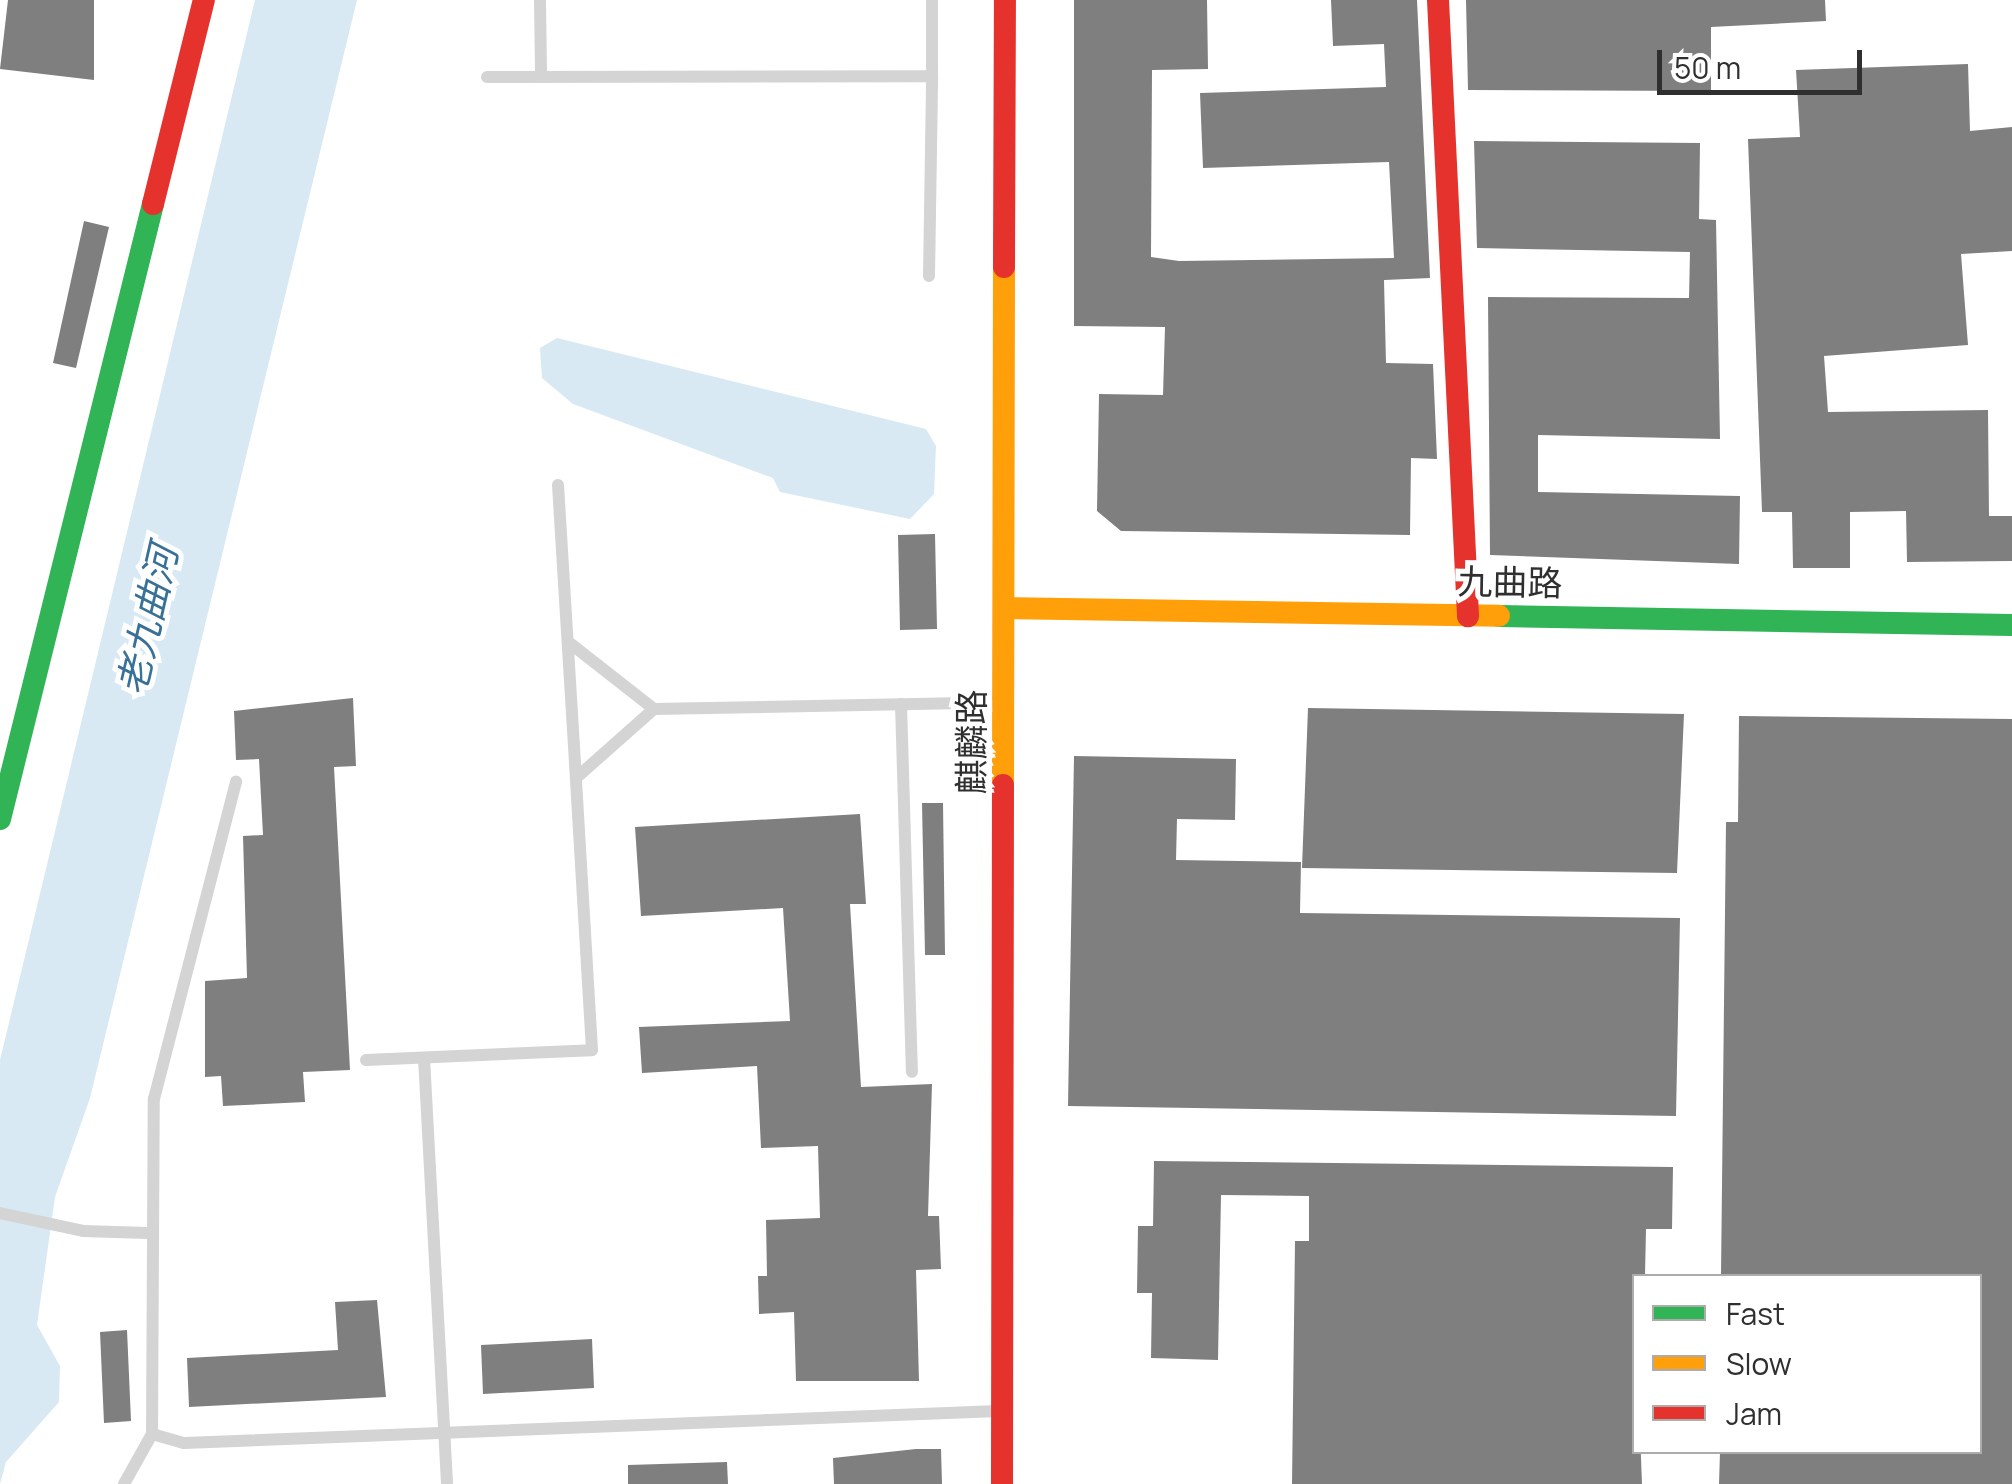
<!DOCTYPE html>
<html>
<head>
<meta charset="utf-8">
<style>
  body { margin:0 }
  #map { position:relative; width:2012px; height:1484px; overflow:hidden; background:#fff; font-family:Manrope,"Noto Sans SC",sans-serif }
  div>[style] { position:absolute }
  .water>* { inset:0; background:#d8e9f3 }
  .building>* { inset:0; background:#7f7f7f }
  .lane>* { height:12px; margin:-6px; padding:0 6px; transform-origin:6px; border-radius:6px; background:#d4d4d4 }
  .fast>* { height:22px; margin:-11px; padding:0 11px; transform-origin:11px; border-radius:11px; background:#30b455 }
  .slow>* { height:22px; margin:-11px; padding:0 11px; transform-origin:11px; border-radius:11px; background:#ff9f0a }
  .jam>* { height:22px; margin:-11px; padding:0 11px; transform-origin:11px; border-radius:11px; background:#e5322d }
  span { translate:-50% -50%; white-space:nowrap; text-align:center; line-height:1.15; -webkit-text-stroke:10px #fff; paint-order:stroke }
  .street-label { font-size:35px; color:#2f2f2f }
  .water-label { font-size:38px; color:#387197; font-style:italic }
  .legend { position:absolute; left:1632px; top:1274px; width:350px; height:180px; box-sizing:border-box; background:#fff; border:2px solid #acacac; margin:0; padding:12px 18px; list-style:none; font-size:30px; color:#2f2f2f }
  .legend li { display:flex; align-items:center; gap:20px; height:50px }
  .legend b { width:50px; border:2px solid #acacac }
  .scale { position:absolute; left:1657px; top:50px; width:205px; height:45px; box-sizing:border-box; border:5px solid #2f2f2f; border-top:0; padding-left:12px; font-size:30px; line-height:35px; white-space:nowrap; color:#2f2f2f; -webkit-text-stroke:8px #fff; paint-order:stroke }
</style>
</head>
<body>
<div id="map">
  <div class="water">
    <i style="clip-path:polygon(255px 0,357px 0,90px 1098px,55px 1197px,37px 1325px,60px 1366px,59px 1402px,6px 1462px,0 1484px,0 1060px)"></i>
    <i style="clip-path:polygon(557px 338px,926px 429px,936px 446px,934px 494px,910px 519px,780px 492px,773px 478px,573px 404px,542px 378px,540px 348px)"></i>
  </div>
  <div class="building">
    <i style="clip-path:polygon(8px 0,94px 0,94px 80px,0 69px)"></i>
    <i style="clip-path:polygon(1074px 0,1207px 0,1208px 69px,1152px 70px,1151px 257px,1179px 261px,1394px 258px,1389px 162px,1203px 168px,1200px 93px,1386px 87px,1384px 44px,1333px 46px,1331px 0,1417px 0,1430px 278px,1384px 280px,1386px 363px,1433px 364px,1437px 459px,1411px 458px,1410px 535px,1121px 531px,1097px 511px,1099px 394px,1163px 395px,1165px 327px,1074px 326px)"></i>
    <i style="clip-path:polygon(1466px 0,1825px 0,1826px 21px,1711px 27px,1711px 91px,1468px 90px)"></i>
    <i style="clip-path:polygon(1968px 64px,1970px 131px,2012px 127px,2012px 251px,1961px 254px,1968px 345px,1824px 356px,1828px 412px,1988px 410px,1989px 516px,2012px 516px,2012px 561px,1907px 562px,1906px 511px,1850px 512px,1850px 568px,1793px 568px,1792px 512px,1762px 512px,1748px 139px,1800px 137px,1796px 70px)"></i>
    <i style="clip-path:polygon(1474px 141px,1700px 143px,1699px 219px,1716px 220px,1720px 439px,1538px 435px,1538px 492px,1740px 496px,1739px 564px,1490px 555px,1488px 297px,1689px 298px,1690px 252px,1477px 248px)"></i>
    <i style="clip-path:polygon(84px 221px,109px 227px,76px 368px,53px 363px)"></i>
    <i style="clip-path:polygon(935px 534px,937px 629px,900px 630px,898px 535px)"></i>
    <i style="clip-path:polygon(353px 698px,356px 766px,334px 767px,350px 1070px,303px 1072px,305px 1102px,223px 1106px,221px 1076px,205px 1077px,205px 981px,247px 978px,243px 836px,263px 835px,259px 759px,236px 760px,234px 711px)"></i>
    <i style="clip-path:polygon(1308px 708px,1684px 714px,1677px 873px,1302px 868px)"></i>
    <i style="clip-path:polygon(1739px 716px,2012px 719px,2012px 1484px,1719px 1484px,1720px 1452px,1980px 1452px,1980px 1276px,1721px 1276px,1726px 822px,1738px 822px)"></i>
    <i style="clip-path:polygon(1074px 756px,1236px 759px,1235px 820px,1177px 819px,1176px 860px,1301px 862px,1300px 913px,1680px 918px,1676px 1116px,1068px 1106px)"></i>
    <i style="clip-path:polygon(922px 803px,943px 803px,945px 955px,925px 955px)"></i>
    <i style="clip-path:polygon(860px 814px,866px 904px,850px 904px,861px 1087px,932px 1084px,928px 1216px,939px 1216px,941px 1269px,916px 1270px,919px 1381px,796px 1381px,794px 1312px,759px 1314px,758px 1276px,767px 1276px,766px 1220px,820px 1218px,818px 1146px,761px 1148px,757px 1066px,642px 1073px,639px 1027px,790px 1021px,783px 908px,641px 916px,635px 827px)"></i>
    <i style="clip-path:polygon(1154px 1161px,1673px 1167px,1672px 1229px,1646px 1229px,1645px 1276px,1634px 1276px,1642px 1484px,1292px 1484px,1295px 1241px,1309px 1241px,1309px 1196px,1221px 1195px,1218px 1360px,1151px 1358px,1152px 1293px,1137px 1293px,1138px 1226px,1153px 1226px)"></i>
    <i style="clip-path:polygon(377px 1300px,386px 1397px,189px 1407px,187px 1358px,338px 1350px,335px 1302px)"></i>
    <i style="clip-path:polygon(127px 1330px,131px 1421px,104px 1423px,100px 1332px)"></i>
    <i style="clip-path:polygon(592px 1339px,594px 1388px,483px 1394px,481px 1345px)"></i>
    <i style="clip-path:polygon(916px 1449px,941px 1449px,942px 1484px,834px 1484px,833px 1458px)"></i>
    <i style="clip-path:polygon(727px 1462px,728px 1484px,628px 1484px,628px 1465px)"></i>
  </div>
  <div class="lane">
    <i style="left:540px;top:0;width:73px;rotate:89.2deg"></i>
    <i style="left:487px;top:77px;width:445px;rotate:-0.1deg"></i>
    <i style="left:932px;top:76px;width:76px;rotate:-90deg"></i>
    <i style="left:929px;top:276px;width:200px;rotate:-89.1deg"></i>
    <i style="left:558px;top:485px;width:294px;rotate:86.5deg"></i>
    <i style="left:571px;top:644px;width:105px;rotate:38.1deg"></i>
    <i style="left:901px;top:704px;width:368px;rotate:88.3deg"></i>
    <i style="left:424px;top:1058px;width:427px;rotate:86.9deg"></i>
    <i style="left:366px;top:1060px;width:226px;rotate:-2.5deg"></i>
    <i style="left:592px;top:1050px;width:272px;rotate:-93.4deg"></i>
    <i style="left:576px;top:778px;width:104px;rotate:-41.5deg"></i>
    <i style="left:654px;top:709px;width:349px;rotate:-1.1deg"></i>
    <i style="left:0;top:1213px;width:85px;rotate:12.2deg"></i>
    <i style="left:83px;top:1231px;width:65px;rotate:1.8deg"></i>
    <i style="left:152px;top:1434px;width:335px;rotate:-89.7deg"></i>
    <i style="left:154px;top:1099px;width:328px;rotate:-75.5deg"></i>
    <i style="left:124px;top:1484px;width:57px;rotate:-60.8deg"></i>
    <i style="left:152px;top:1434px;width:33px;rotate:16deg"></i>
    <i style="left:184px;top:1443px;width:815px;rotate:-2.25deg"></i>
  </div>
  <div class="fast">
    <i style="left:1499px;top:616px;width:513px;rotate:1.01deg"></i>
    <i style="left:0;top:819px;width:634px;rotate:-76.03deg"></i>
  </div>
  <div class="slow">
    <i style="left:1006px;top:608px;width:493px;rotate:0.9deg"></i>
    <i style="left:1003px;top:785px;width:518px;rotate:-89.89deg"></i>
  </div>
  <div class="jam">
    <i style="left:1438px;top:0;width:617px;rotate:87.21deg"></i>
    <i style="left:153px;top:204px;width:210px;rotate:-76deg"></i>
    <i style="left:1004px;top:267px;width:267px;rotate:-89.8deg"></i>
    <i style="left:1002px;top:1484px;width:699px;rotate:-89.92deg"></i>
  </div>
  <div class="street-label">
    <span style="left:1510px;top:582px;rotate:1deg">九曲路</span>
    <span style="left:971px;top:742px;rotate:-90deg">麒麟路</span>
  </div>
  <div class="water-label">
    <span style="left:147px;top:620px;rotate:-77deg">老九曲河</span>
  </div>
  <ul class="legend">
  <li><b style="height:12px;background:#30b455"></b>Fast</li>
  <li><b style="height:12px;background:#ff9f0a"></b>Slow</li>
  <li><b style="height:12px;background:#e5322d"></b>Jam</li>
  </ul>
  <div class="scale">50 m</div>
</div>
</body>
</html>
